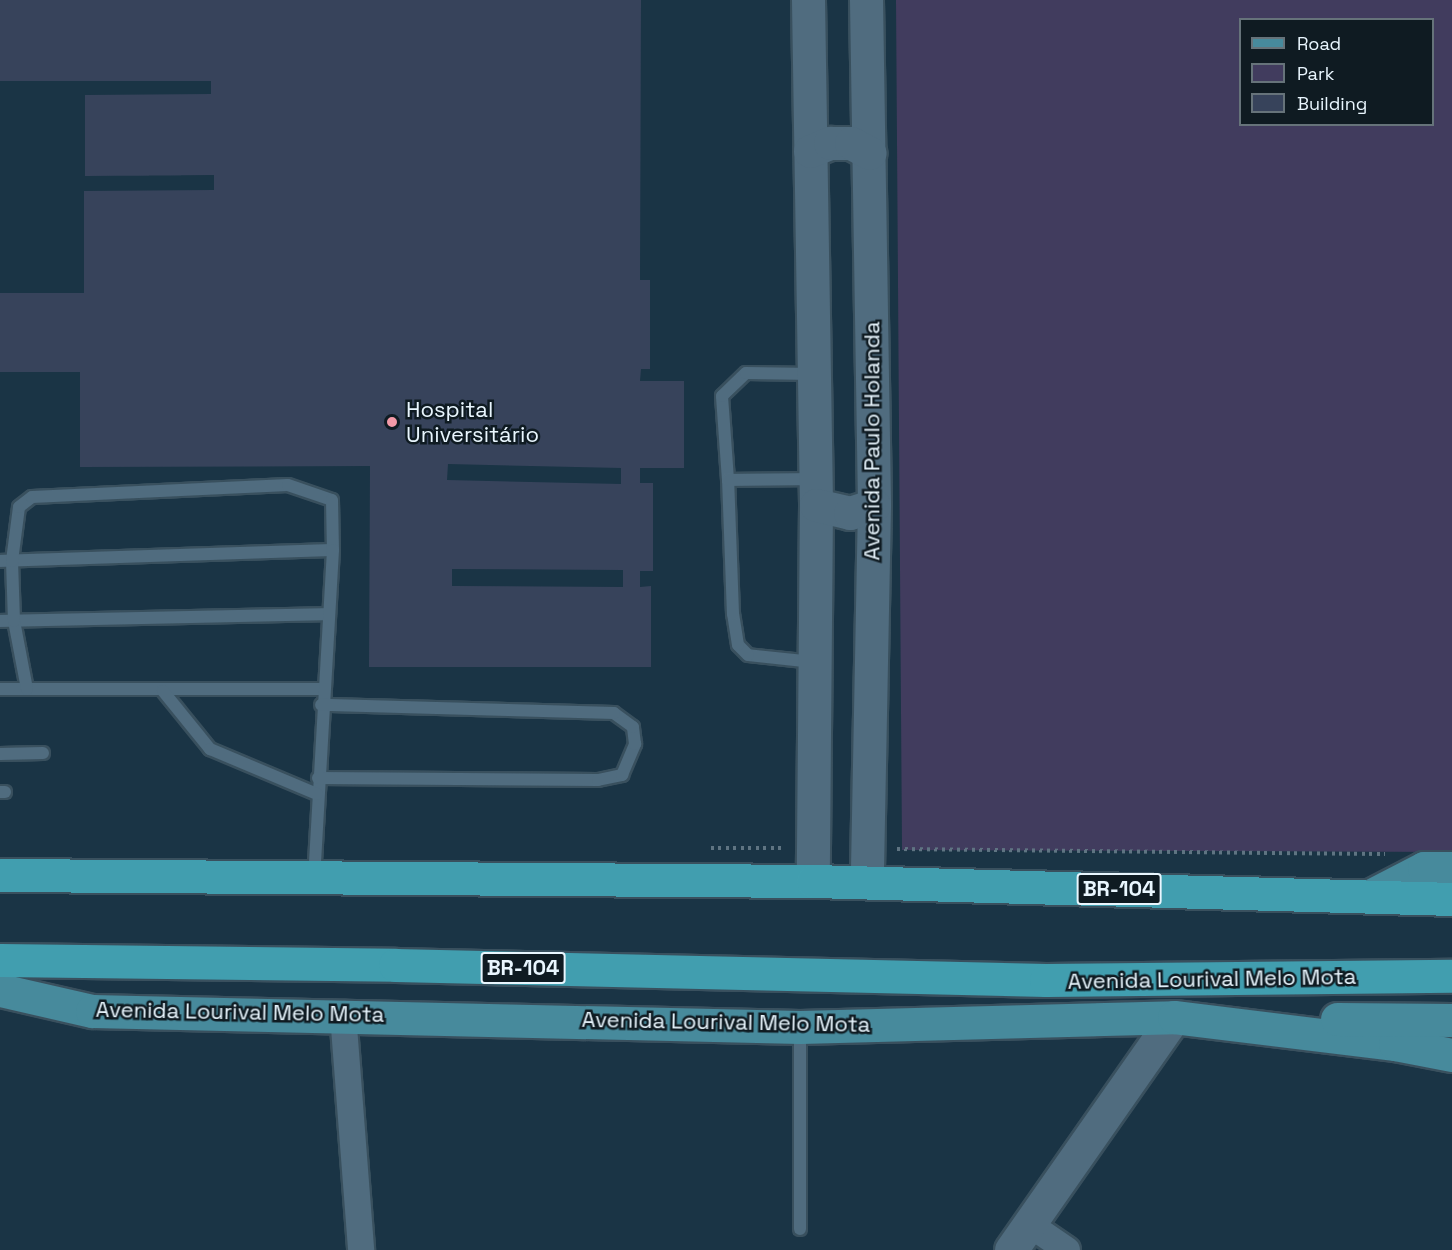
<!DOCTYPE html>
<html>
<head>
<meta charset="utf-8">
<style>
  body { margin:0 }
  #map { position:relative; width:1452px; height:1250px; overflow:hidden; background:#1a3445; font-family:"Space Grotesk",sans-serif }
  div>[style] { position:absolute }
  .green>* { inset:0; background:#413c5e }
  .building>* { inset:0; background:#37435b }
  .path>* { height:4px; margin-top:-2px; transform-origin:0; background:repeating-linear-gradient(90deg,#5f7482 0 3px,transparent 0 7.5px) }
  .roads { filter:drop-shadow(2px 0 #39505e) drop-shadow(-2px 0 #39505e) drop-shadow(0 2px #39505e) drop-shadow(0 -2px #39505e) }
  .lane>* { height:12px; margin:-6px; padding:0 6px; transform-origin:6px; border-radius:6px; background:#506c7f }
  .street>* { height:26px; margin:-13px; padding:0 13px; transform-origin:13px; border-radius:13px; background:#506c7f }
  .secondary>* { height:33px; margin:-16.5px; padding:0 16.5px; transform-origin:16.5px; border-radius:16.5px; background:#506c7f }
  .primary>* { height:33px; margin:-16.5px; padding:0 16.5px; transform-origin:16.5px; border-radius:16.5px; background:#478a9c }
  .highway>* { height:33px; margin:-16.5px; padding:0 16.5px; transform-origin:16.5px; border-radius:16.5px; background:#419eaf }
  .dots>* { width:16px; height:16px; translate:-50% -50%; box-sizing:border-box; border:3px solid #0f1b22; border-radius:50% }
  span { translate:-50% -50%; white-space:nowrap; text-align:center; line-height:1.15; -webkit-text-stroke:5px #0f1b22; paint-order:stroke }
  .shield-label span { padding:2px 4px; background:#0f1b22; border:2px solid; border-radius:4px; -webkit-text-stroke-width:0 }
  .shield-label { font-size:21px; color:#e9f6fe; font-weight:700 }
  .poi-label { font-size:22px; color:#e9f6fe }
  .left { translate:0 -50%; text-align:left }
  .street-label { font-size:22px; color:#e9f6fe }
  .legend { position:absolute; left:1239px; top:18px; width:195px; height:108px; box-sizing:border-box; background:#0f1b22; border:2px solid #66737a; margin:0; padding:8px 10px; list-style:none; font-size:18px; color:#e9f6fe }
  .legend li { display:flex; align-items:center; gap:12px; height:30px }
  .legend b { width:30px; border:2px solid #66737a }
</style>
</head>
<body>
<div id="map">
  <div class="green">
    <i style="clip-path:polygon(evenodd,896px 0,1452px 0,1452px 852px,902px 850px,896px 0,1240px 20px,1432px 20px,1432px 124px,1240px 124px,1240px 20px)"></i>
  </div>
  <div class="building">
    <i style="clip-path:polygon(evenodd,0 0,641px 0,640px 280px,650px 280px,650px 369px,641px 369px,640px 381px,684px 381px,684px 468px,640px 468px,640px 483px,653px 483px,653px 571px,640px 571px,640px 587px,651px 586px,651px 667px,369px 667px,370px 466px,80px 467px,80px 372px,0 372px,0 293px,84px 293px,84px 191px,214px 190px,214px 175px,85px 176px,85px 95px,211px 94px,211px 81px,0 81px,0 0,448px 464px,621px 468px,621px 484px,447px 480px,448px 464px,0 0,452px 569px,623px 570px,623px 587px,452px 586px,452px 569px)"></i>
  </div>
  <div class="path">
    <i style="left:711px;top:848px;width:74px"></i>
    <i style="left:897px;top:849px;width:488px;rotate:0.6deg"></i>
  </div>
  <div class="roads">
    <div class="lane">
      <i style="left:728px;top:480px;width:84px;rotate:-94.1deg"></i>
      <i style="left:722px;top:396px;width:33px;rotate:-44deg"></i>
      <i style="left:746px;top:373px;width:68px;rotate:0.8deg"></i>
      <i style="left:0;top:561px;width:333px;rotate:-1.9deg"></i>
      <i style="left:0;top:621px;width:328px;rotate:-1.2deg"></i>
      <i style="left:813px;top:662px;width:65px;rotate:-173.9deg"></i>
      <i style="left:748px;top:655px;width:14px;rotate:-135deg"></i>
      <i style="left:738px;top:645px;width:31px;rotate:-99deg"></i>
      <i style="left:733px;top:614px;width:134px;rotate:-92.1deg"></i>
      <i style="left:728px;top:480px;width:85px;rotate:-0.7deg"></i>
      <i style="left:0;top:689px;width:322px"></i>
      <i style="left:27px;top:689px;width:69px;rotate:-100.8deg"></i>
      <i style="left:14px;top:621px;width:60px;rotate:-91.9deg"></i>
      <i style="left:12px;top:561px;width:54px;rotate:-82.6deg"></i>
      <i style="left:19px;top:507px;width:16px;rotate:-38deg"></i>
      <i style="left:32px;top:497px;width:256px;rotate:-2.7deg"></i>
      <i style="left:288px;top:485px;width:46px;rotate:18.8deg"></i>
      <i style="left:332px;top:500px;width:50px;rotate:88.9deg"></i>
      <i style="left:333px;top:550px;width:326px;rotate:93.3deg"></i>
      <i style="left:163px;top:691px;width:75px;rotate:51deg"></i>
      <i style="left:210px;top:749px;width:116px;rotate:22.8deg"></i>
      <i style="left:0;top:754px;width:43px;rotate:-1.3deg"></i>
      <i style="left:318px;top:778px;width:280px;rotate:0.4deg"></i>
      <i style="left:598px;top:780px;width:25px;rotate:-12deg"></i>
      <i style="left:622px;top:775px;width:34px;rotate:-67deg"></i>
      <i style="left:635px;top:744px;width:17px;rotate:-97deg"></i>
      <i style="left:633px;top:727px;width:24px;rotate:-144deg"></i>
      <i style="left:614px;top:713px;width:293px;rotate:-178.4deg"></i>
      <i style="left:0;top:792px;width:5px"></i>
      <i style="left:800px;top:1029px;width:200px;rotate:90deg"></i>
    </div>
    <div class="street">
      <i style="left:343px;top:1014px;width:237px;rotate:85.6deg"></i>
      <i style="left:1029px;top:1224px;width:46px;rotate:34.4deg"></i>
    </div>
    <div class="secondary">
      <i style="left:808px;top:0;width:505px;rotate:89.09deg"></i>
      <i style="left:816px;top:505px;width:376px;rotate:90.5deg"></i>
      <i style="left:866px;top:0;width:505px;rotate:89.09deg"></i>
      <i style="left:874px;top:505px;width:377px;rotate:91.1deg"></i>
      <i style="left:810px;top:151px;width:22px;rotate:-22deg"></i>
      <i style="left:830px;top:143px;width:21px"></i>
      <i style="left:851px;top:143px;width:21px;rotate:28deg"></i>
      <i style="left:816px;top:505px;width:35px;rotate:13deg"></i>
      <i style="left:850px;top:513px;width:25px;rotate:-18deg"></i>
      <i style="left:1011px;top:1250px;width:284px;rotate:-55deg"></i>
    </div>
    <div class="primary">
      <i style="left:1370px;top:896px;width:61px;rotate:-27.4deg"></i>
      <i style="left:1424px;top:868px;width:28px"></i>
      <i style="left:0;top:990px;width:94px;rotate:12.9deg"></i>
      <i style="left:92px;top:1011px;width:708px;rotate:1.29deg"></i>
      <i style="left:800px;top:1027px;width:374px;rotate:-1.5deg"></i>
      <i style="left:1174px;top:1017px;width:223px;rotate:7deg"></i>
      <i style="left:1395px;top:1044px;width:58px;rotate:10.9deg"></i>
      <i style="left:1337px;top:1019px;width:115px;rotate:0.5deg"></i>
    </div>
    <div class="highway">
      <i style="left:0;top:875px;width:813px;rotate:0.42deg"></i>
      <i style="left:813px;top:881px;width:639px;rotate:1.61deg"></i>
      <i style="left:0;top:960px;width:395px;rotate:0.7deg"></i>
      <i style="left:395px;top:965px;width:651px;rotate:1.32deg"></i>
      <i style="left:1046px;top:980px;width:406px;rotate:-0.6deg"></i>
    </div>
  </div>
  <div class="dots">
    <i style="left:392px;top:422px;background:#f39aa8"></i>
  </div>
  <div class="shield-label">
    <span style="left:1119px;top:889px">BR-104</span>
    <span style="left:523px;top:968px">BR-104</span>
  </div>
  <div class="poi-label">
    <span class="left" style="left:406px;top:422px">Hospital<br>Universitário</span>
  </div>
  <div class="street-label">
    <span style="left:872px;top:441px;rotate:-90deg">Avenida Paulo Holanda</span>
    <span style="left:1212px;top:979px;rotate:-1deg">Avenida Lourival Melo Mota</span>
    <span style="left:240px;top:1012px;rotate:1deg">Avenida Lourival Melo Mota</span>
    <span style="left:726px;top:1022px;rotate:1deg">Avenida Lourival Melo Mota</span>
  </div>
  <ul class="legend">
  <li><b style="height:8px;background:#478a9c"></b>Road</li>
  <li><b style="height:16px;background:#413c5e"></b>Park</li>
  <li><b style="height:16px;background:#37435b"></b>Building</li>
  </ul>
</div>
</body>
</html>
